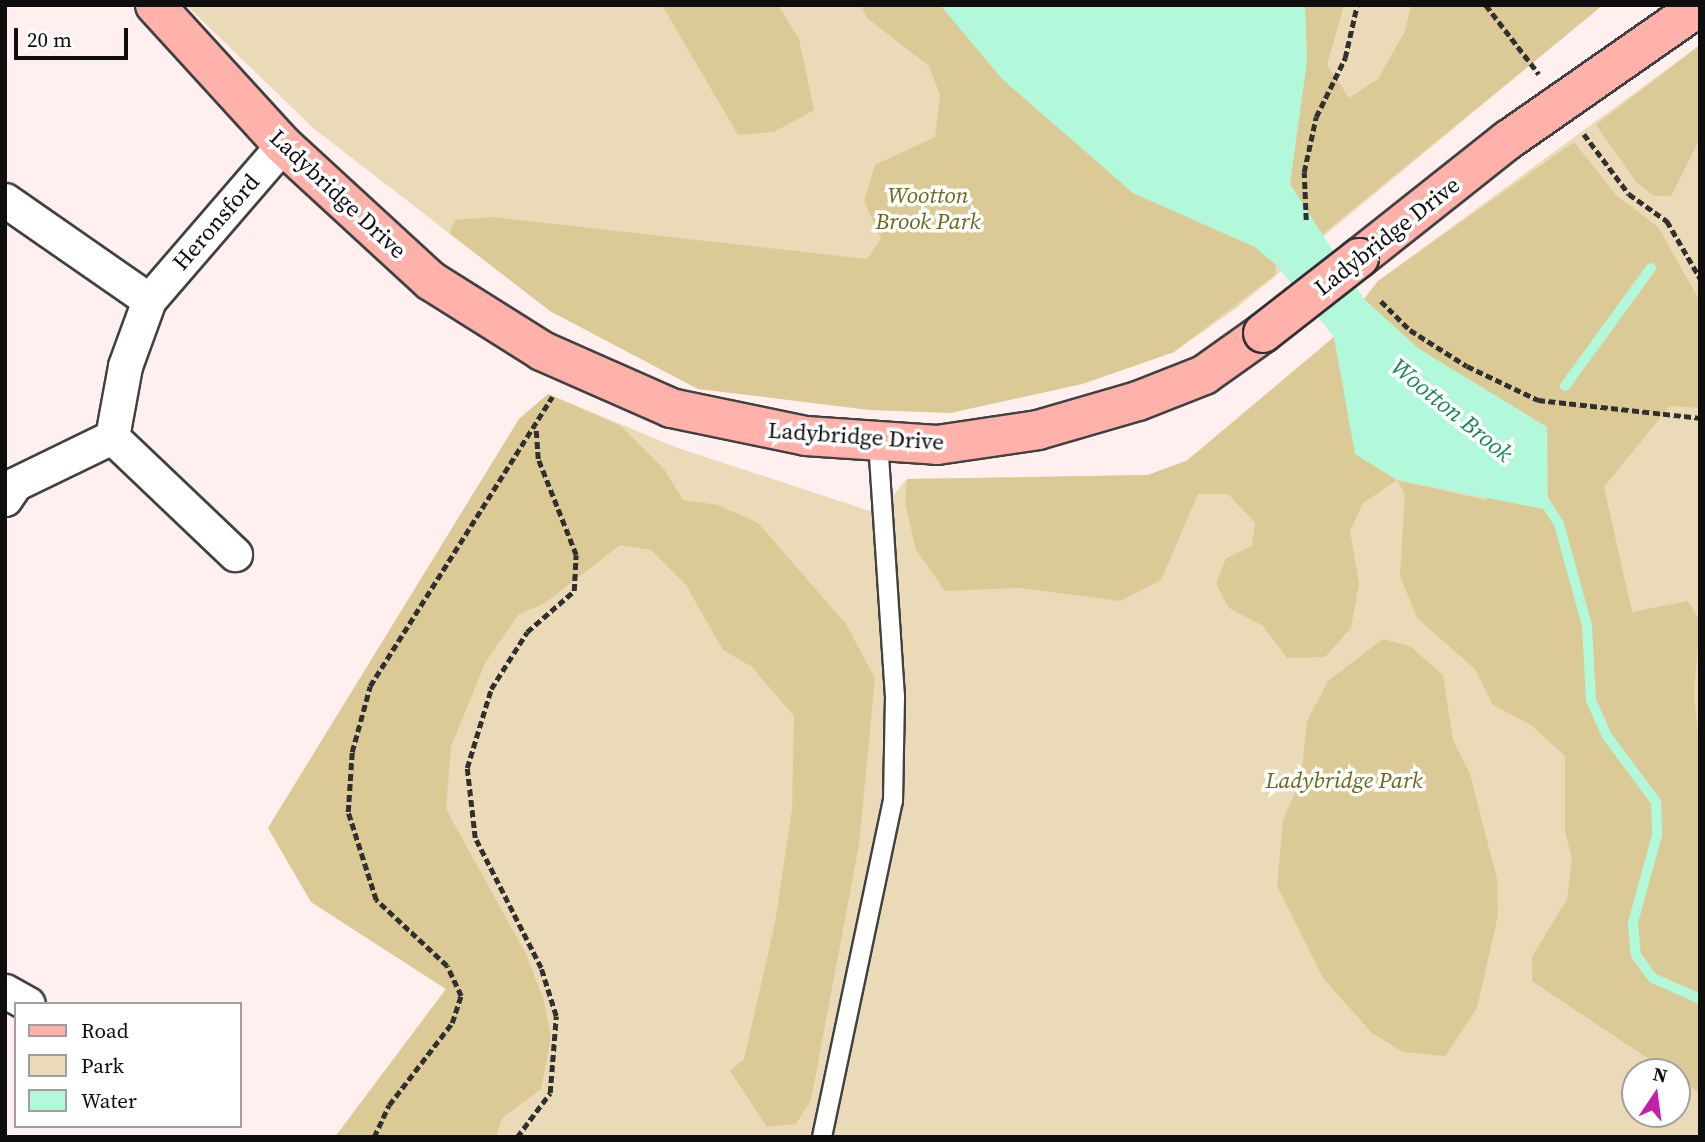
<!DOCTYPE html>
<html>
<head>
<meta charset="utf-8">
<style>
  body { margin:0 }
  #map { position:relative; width:1705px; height:1142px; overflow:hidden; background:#ffefef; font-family:"Source Serif 4",serif }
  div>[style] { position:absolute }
  .green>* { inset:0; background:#ebdab7 }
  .forest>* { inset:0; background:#dcca96 }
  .water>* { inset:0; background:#b2f8da }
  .stream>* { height:10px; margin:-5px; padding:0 5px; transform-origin:5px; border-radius:5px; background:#b2f8da }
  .path>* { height:4.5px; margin-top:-2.25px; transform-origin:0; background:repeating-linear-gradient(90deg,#303030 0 7px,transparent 0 10.5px) }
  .roads { filter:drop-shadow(2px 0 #414141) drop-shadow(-2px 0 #414141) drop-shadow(0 2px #414141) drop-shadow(0 -2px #414141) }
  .lane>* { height:18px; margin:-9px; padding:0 9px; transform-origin:9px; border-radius:9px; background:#fff }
  .street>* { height:33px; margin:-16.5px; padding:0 16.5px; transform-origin:16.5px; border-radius:16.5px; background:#fff }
  .secondary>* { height:38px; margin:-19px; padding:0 19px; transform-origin:19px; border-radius:19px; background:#ffb1aa }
  .bridges { filter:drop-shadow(2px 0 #303030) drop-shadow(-2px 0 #303030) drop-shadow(0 2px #303030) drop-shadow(0 -2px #303030) }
  .secondary-bridge>* { height:38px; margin:-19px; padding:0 19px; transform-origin:19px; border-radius:19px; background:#ffb1aa }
  span { translate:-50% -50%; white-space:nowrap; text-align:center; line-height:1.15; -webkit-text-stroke:7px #fff; paint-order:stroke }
  .street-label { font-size:23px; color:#0e0e0e }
  .park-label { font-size:23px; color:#68671c; font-style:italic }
  .water-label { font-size:24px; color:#13875b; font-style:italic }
  .frame { position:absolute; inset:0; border:7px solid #0e0e0e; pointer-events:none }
  .legend { position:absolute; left:14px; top:1002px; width:228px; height:126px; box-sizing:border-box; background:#fff; border:2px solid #9f9f9f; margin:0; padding:9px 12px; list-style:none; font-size:21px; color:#0e0e0e }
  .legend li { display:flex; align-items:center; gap:14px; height:35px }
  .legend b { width:35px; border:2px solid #9f9f9f }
  .north { position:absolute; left:1621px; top:1058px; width:70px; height:70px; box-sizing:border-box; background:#fff; border:2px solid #9f9f9f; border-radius:50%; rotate:13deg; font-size:19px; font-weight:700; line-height:28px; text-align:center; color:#0e0e0e }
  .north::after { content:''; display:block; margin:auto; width:24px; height:32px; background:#c221aa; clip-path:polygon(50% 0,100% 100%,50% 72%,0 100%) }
  .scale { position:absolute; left:14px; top:28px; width:114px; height:32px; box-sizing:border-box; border:4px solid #0e0e0e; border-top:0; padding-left:9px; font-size:21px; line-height:24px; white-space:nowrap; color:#0e0e0e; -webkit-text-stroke:5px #fff; paint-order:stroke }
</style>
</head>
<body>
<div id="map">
  <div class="green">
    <i style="clip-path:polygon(186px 5px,1603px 5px,1238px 307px,1174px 352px,1082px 384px,950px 413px,698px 389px,550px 311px,313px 128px)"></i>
    <i style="clip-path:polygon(evenodd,1700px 45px,1700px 1137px,335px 1137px,446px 989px,311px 902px,268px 828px,519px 419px,548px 394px,678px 448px,870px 511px,884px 506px,907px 479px,1148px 475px,1187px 460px,1334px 337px,1378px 281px,1700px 45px,1635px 1072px,1677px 1072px,1677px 1114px,1635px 1114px,1635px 1072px)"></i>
  </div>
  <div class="forest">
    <i style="clip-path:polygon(662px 5px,778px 5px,799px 39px,814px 110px,774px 132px,738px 135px)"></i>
    <i style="clip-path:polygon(861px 5px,940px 5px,1133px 193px,1255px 247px,1276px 265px,1275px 275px,1174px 352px,1082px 384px,950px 413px,869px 410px,698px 389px,550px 311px,449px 233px,455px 220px,493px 217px,867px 259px,881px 239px,864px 201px,875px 165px,935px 137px,940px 95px,929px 66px,867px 18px)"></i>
    <i style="clip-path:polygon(1305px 5px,1344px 5px,1327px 65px,1349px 98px,1378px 79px,1405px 31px,1411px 5px,1603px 5px,1319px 237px,1290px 184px,1307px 60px)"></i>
    <i style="clip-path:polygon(1700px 45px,1700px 138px,1671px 196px,1654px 196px,1637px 183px,1596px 125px)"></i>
    <i style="clip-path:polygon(1574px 142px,1616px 195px,1658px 227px,1700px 301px,1700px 408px,1670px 406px,1604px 487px,1632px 612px,1688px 601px,1700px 621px,1694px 694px,1700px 753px,1700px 1093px,1532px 981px,1532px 957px,1567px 899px,1572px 859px,1565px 832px,1565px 756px,1531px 725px,1493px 705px,1475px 669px,1417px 618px,1400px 576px,1405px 495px,1397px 480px,1363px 503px,1350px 531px,1359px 584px,1351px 628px,1325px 657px,1287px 658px,1263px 626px,1229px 608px,1216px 584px,1226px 558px,1252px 546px,1255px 523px,1228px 494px,1198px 494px,1161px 580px,1120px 601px,1021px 588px,945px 591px,916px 550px,905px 503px,907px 479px,1148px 475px,1187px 461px,1334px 337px,1356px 454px,1397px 480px,1486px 500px,1547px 427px,1419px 349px,1364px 299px,1378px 281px)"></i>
    <i style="clip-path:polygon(548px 394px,621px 426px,664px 469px,683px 500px,718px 505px,758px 523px,846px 624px,875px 678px,859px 845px,811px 1100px,796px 1124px,767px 1127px,730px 1071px,744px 1059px,775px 923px,792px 809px,794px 716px,752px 667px,723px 650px,686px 585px,651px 550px,620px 545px,545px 603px,518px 615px,485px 663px,451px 747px,446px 809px,526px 954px,544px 1001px,551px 1038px,541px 1089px,502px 1118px,496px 1137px,335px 1137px,446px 989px,311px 902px,268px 828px,519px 419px)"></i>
    <i style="clip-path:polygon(1383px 639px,1410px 646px,1443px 675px,1453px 740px,1470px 774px,1497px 879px,1498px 915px,1477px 1008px,1445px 1056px,1403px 1052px,1372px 1033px,1323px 978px,1277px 886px,1283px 820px,1301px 779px,1307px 721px,1328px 681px)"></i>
  </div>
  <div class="water">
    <i style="clip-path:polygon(940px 5px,1305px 5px,1307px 60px,1290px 184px,1364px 299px,1419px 349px,1547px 427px,1548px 510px,1397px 480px,1355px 454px,1334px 337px,1276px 265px,1255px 247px,1133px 193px,1003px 80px)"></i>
  </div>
  <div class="stream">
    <i style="left:1565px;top:386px;width:146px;rotate:-53.9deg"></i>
    <i style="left:1541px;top:496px;width:33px;rotate:57deg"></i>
    <i style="left:1559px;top:524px;width:106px;rotate:74.6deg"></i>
    <i style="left:1587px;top:626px;width:74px;rotate:86.9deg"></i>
    <i style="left:1591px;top:700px;width:39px;rotate:66deg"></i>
    <i style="left:1607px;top:736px;width:82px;rotate:53.4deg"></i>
    <i style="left:1656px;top:802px;width:33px;rotate:88deg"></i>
    <i style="left:1657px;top:835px;width:91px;rotate:105.3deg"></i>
    <i style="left:1633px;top:923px;width:32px;rotate:85deg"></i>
    <i style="left:1636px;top:955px;width:29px;rotate:54deg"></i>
    <i style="left:1653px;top:978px;width:51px;rotate:24.1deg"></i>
  </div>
  <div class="path">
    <i style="left:1486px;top:5px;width:87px;rotate:52.5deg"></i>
    <i style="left:1584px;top:134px;width:75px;rotate:53.1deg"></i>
    <i style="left:1629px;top:194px;width:47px;rotate:35.4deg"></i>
    <i style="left:1667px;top:221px;width:66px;rotate:59.9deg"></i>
    <i style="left:1306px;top:220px;width:48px;rotate:-92.4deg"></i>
    <i style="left:1304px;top:172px;width:56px;rotate:-77.7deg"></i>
    <i style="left:1316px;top:117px;width:66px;rotate:-63.8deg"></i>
    <i style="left:1345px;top:58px;width:54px;rotate:-77.2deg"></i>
    <i style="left:1381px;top:301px;width:41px;rotate:45deg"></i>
    <i style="left:1410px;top:330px;width:67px;rotate:32.3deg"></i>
    <i style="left:1467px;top:366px;width:79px;rotate:25.6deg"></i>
    <i style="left:1538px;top:400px;width:163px;rotate:6.3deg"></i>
    <i style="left:374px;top:1137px;width:35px;rotate:-65deg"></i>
    <i style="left:389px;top:1105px;width:103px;rotate:-52.5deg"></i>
    <i style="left:452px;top:1023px;width:28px;rotate:-72deg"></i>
    <i style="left:461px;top:996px;width:33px;rotate:-115deg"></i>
    <i style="left:447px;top:966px;width:97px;rotate:-137.1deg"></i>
    <i style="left:376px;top:900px;width:92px;rotate:-107.7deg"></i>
    <i style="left:348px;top:812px;width:60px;rotate:-86.2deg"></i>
    <i style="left:352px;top:752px;width:68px;rotate:-74.7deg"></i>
    <i style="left:370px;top:686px;width:342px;rotate:-57.8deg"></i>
    <i style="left:517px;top:1137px;width:55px;rotate:-53.1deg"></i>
    <i style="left:550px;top:1093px;width:77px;rotate:-85.5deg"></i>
    <i style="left:556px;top:1016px;width:50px;rotate:-107.4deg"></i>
    <i style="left:541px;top:968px;width:146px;rotate:-116.9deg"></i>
    <i style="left:475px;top:838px;width:70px;rotate:-96.5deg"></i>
    <i style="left:467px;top:768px;width:83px;rotate:-73.1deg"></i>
    <i style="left:491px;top:689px;width:67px;rotate:-57.7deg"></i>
    <i style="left:527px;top:632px;width:62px;rotate:-41.1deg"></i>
    <i style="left:574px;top:591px;width:36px;rotate:-87deg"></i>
    <i style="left:576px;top:555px;width:103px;rotate:-111.6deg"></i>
    <i style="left:538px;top:459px;width:31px;rotate:-94deg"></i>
  </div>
  <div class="roads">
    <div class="lane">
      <i style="left:822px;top:1137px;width:343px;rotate:-78.1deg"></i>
      <i style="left:893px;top:801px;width:104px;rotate:-88.9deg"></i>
      <i style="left:895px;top:697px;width:257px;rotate:-93.8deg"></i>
    </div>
    <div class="street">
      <i style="left:5px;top:200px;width:175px;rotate:34.8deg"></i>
      <i style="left:112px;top:437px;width:72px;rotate:-79.6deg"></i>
      <i style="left:125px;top:366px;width:70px;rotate:-70deg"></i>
      <i style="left:149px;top:300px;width:205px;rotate:-49.2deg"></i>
      <i style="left:112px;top:437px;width:170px;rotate:43.6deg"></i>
      <i style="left:5px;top:499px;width:18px;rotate:-56deg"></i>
      <i style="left:15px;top:484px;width:108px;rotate:-25.9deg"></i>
      <i style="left:5px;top:991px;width:26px;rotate:29deg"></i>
    </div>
    <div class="secondary">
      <i style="left:155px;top:5px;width:190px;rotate:47.6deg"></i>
      <i style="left:283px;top:145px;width:201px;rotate:42.6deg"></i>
      <i style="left:431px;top:281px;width:131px;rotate:32.2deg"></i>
      <i style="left:542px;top:351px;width:141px;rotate:23.8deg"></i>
      <i style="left:671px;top:408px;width:138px;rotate:11.7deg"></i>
      <i style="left:806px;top:436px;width:131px;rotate:3.9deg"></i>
      <i style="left:937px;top:445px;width:102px;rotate:-8.4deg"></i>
      <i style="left:1038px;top:430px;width:104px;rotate:-16.2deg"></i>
      <i style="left:1138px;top:401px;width:71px;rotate:-21.5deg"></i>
      <i style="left:1204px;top:375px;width:72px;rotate:-35.4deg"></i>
      <i style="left:1359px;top:258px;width:190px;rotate:-38.4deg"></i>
      <i style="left:1508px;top:140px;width:234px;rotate:-34.9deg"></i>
    </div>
  </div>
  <div class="bridges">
    <div class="secondary-bridge">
      <i style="left:1263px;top:333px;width:122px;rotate:-38deg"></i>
    </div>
  </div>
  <div class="street-label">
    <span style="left:338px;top:194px;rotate:43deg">Ladybridge Drive</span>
    <span style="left:216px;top:222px;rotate:-49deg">Heronsford</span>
    <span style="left:1387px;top:236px;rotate:-38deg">Ladybridge Drive</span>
    <span style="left:856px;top:436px;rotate:4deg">Ladybridge Drive</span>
  </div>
  <div class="park-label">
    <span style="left:928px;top:208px">Wootton<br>Brook Park</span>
    <span style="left:1344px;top:780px">Ladybridge Park</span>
  </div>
  <div class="water-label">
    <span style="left:1452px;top:410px;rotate:39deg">Wootton Brook</span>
  </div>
  <div class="frame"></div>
  <ul class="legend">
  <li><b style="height:9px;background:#ffb1aa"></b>Road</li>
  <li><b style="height:19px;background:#ebdab7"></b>Park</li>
  <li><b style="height:19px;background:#b2f8da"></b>Water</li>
  </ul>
  <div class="north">N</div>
  <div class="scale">20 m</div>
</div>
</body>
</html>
